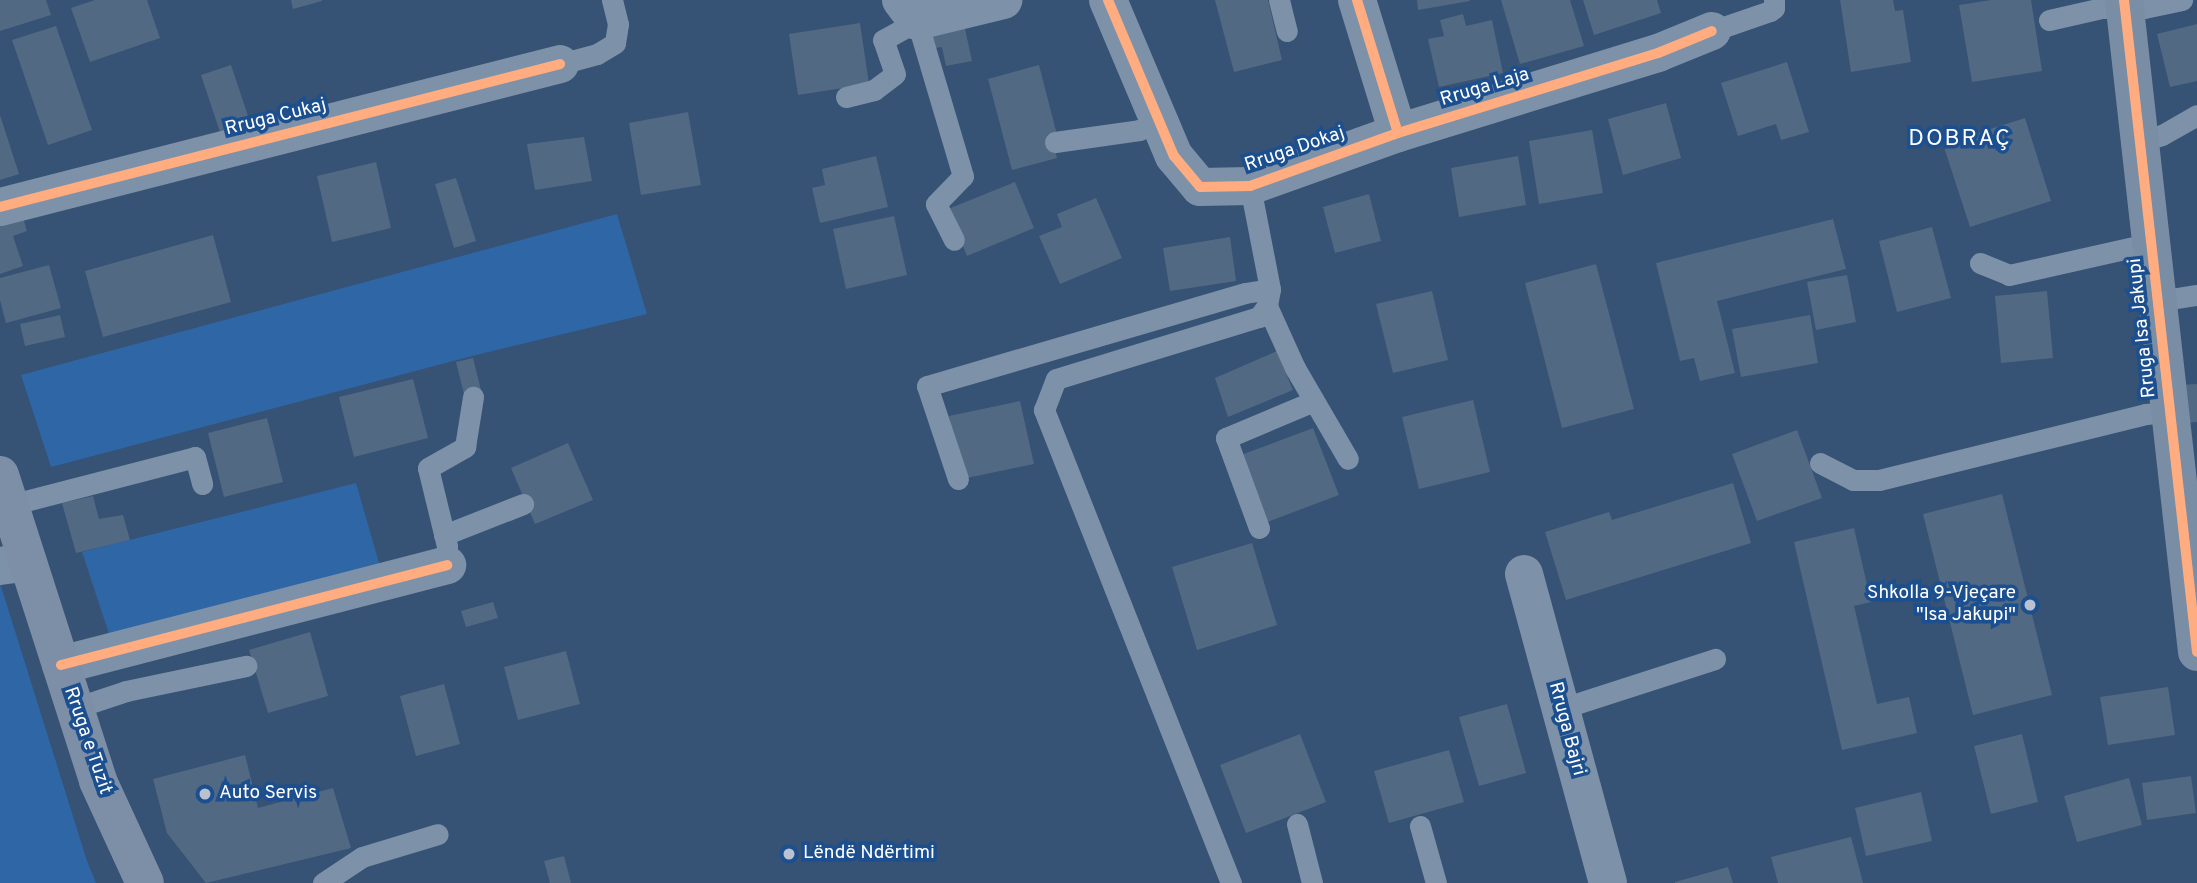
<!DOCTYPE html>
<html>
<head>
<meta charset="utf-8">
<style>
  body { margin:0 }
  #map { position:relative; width:2197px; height:883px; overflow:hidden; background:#365274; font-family:Overpass,sans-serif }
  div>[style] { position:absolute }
  .green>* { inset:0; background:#2f66a5 }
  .building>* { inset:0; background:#526984 }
  .lane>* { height:21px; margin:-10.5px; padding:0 10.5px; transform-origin:10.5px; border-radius:10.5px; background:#7d92a8 }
  .street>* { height:38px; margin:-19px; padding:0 19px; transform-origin:19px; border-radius:19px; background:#7d92a8 }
  .secondary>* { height:38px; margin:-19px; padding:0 19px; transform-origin:19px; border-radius:19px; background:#798da4 }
  .primary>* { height:38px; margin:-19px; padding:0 19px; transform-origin:19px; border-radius:19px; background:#7d8ea7 }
  .cycleway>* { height:10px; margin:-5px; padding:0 5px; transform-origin:5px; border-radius:5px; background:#ffac80 }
  .dots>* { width:19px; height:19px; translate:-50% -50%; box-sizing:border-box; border:4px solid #1b4f8f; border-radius:50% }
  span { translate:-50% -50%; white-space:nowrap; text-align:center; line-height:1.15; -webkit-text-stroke:7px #1b4f8f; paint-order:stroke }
  .street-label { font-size:19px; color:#fff }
  .poi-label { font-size:19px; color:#fff }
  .right { translate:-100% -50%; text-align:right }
  .left { translate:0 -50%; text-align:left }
  .quarter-label { font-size:23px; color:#fff; letter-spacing:2px }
</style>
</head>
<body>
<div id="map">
  <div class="green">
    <i style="clip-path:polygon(617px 214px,647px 314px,476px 355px,51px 467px,21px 375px)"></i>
    <i style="clip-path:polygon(356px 483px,382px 573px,112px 643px,82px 552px)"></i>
    <i style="clip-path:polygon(0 583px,87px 861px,96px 883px,0 883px)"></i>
  </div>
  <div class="building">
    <i style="clip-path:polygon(0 0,46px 0,51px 15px,0 31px)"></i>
    <i style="clip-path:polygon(95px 0,147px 0,160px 38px,90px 62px,71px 8px)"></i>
    <i style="clip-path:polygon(291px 0,322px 0,322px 1px,293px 9px)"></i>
    <i style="clip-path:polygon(1215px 0,1268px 0,1282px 60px,1234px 72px)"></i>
    <i style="clip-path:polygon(1417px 0,1470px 0,1470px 1px,1418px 10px)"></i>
    <i style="clip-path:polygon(1501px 0,1570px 0,1584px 46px,1520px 64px)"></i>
    <i style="clip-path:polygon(1583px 0,1657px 0,1661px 13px,1594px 35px)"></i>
    <i style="clip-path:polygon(1840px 0,1893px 0,1895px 11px,1903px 10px,1911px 62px,1851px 72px)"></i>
    <i style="clip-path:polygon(1991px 0,2031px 0,2042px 71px,1972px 82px,1959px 5px)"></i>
    <i style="clip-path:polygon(1463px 14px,1466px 26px,1492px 20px,1503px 73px,1439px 87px,1428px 39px,1444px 36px,1440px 20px)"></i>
    <i style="clip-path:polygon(860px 23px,869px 84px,798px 95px,789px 34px)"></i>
    <i style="clip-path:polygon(964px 24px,972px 61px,946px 66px,942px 47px,929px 49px,926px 32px)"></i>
    <i style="clip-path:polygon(2197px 24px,2197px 81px,2170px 87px,2157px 34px)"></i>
    <i style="clip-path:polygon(56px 26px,92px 130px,48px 145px,12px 40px)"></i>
    <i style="clip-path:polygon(1787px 62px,1809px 132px,1781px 140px,1776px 124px,1738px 136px,1721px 83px)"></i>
    <i style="clip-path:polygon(231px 65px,250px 122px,220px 132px,201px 75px)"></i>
    <i style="clip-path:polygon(1039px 65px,1057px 135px,1052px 136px,1057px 158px,1012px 170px,988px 79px)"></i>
    <i style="clip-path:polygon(1666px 103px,1681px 158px,1623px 175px,1608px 119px)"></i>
    <i style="clip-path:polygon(688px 112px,701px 185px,641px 195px,629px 123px)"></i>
    <i style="clip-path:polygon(0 115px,19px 174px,0 180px)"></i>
    <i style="clip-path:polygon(2025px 118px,2051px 201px,1970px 227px,1943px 144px)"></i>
    <i style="clip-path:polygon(1592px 130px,1603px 193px,1539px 204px,1529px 141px)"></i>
    <i style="clip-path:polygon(584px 137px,592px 181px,535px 190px,527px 144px)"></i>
    <i style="clip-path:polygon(876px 156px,888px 207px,820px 223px,812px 188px,825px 185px,822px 169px)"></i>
    <i style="clip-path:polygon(1518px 156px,1526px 205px,1459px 217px,1451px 168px)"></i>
    <i style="clip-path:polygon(376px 162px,391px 228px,332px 242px,317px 176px)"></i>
    <i style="clip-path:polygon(456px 178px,476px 241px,454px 248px,435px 184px)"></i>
    <i style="clip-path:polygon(1015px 182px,1034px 228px,967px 256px,948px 209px)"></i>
    <i style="clip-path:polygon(1369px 194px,1381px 241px,1335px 253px,1323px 207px)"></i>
    <i style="clip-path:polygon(1096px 198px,1122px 258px,1060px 284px,1039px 236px,1062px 227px,1057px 214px)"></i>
    <i style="clip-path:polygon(22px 214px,27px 231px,13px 236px,23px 266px,0 274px,0 221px)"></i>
    <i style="clip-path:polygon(894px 216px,907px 275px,846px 289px,833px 229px)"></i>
    <i style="clip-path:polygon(1833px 219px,1846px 269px,1717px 301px,1735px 373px,1700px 381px,1694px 358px,1680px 361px,1656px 263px)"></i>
    <i style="clip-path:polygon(1932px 227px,1951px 298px,1897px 312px,1879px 241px)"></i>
    <i style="clip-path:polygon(213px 235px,231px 302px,103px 337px,85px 271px)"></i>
    <i style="clip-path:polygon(1230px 237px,1236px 281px,1170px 291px,1163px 248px)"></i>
    <i style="clip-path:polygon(1596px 264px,1634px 409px,1562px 428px,1525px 283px)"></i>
    <i style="clip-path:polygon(49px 265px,61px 308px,6px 323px,0 300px,0 278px)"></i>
    <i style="clip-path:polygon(1847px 275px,1856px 322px,1816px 330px,1807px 282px)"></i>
    <i style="clip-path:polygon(1432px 291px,1448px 360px,1393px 373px,1376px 304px)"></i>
    <i style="clip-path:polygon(2047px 291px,2053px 358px,2001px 363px,1995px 296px)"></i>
    <i style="clip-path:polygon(60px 315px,65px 337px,25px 346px,20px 324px)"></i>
    <i style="clip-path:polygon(1810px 315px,1818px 363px,1741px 377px,1732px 329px)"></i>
    <i style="clip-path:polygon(1277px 351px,1293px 390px,1228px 417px,1215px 378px)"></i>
    <i style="clip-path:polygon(473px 358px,481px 390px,464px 394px,456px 362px)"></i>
    <i style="clip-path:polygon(413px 379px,428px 438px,354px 457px,339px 397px)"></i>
    <i style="clip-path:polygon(2197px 384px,2197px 422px,2184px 423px,2181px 385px)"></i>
    <i style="clip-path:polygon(1473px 400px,1490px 472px,1419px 489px,1402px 417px)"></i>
    <i style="clip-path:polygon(1020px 401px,1034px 464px,962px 479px,949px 416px)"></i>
    <i style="clip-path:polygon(267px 418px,283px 482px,224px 497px,208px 433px)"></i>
    <i style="clip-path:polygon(1313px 428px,1339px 495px,1267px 522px,1241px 455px)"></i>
    <i style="clip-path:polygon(1797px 430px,1822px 498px,1757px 521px,1732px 454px)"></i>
    <i style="clip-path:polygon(568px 443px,593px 500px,535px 524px,511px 468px)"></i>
    <i style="clip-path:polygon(1733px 483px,1751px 543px,1566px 600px,1545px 532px,1609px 512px,1612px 520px)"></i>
    <i style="clip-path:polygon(2002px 494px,2052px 695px,1973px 715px,1923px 514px)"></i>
    <i style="clip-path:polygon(93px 496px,99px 519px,123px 515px,130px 540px,76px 553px,62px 503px)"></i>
    <i style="clip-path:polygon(1854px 528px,1871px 602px,1854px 606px,1877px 704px,1909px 697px,1917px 733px,1842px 750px,1794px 542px)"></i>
    <i style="clip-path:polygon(1252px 543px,1277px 625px,1197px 650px,1172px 567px)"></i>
    <i style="clip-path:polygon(493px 602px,498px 618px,466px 627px,461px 611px)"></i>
    <i style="clip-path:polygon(310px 632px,328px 696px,268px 713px,249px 650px)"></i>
    <i style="clip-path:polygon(566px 651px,580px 704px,518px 720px,504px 667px)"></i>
    <i style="clip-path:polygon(444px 684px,460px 744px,416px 756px,400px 696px)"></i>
    <i style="clip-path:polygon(2168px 687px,2175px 735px,2108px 745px,2100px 697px)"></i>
    <i style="clip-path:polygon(1507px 704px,1526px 773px,1479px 786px,1459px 717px)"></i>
    <i style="clip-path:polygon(1300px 734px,1326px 802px,1246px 833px,1220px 765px)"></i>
    <i style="clip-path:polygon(2022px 734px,2038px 802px,1991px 814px,1974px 746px)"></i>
    <i style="clip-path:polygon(1449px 750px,1464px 802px,1389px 823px,1374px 771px)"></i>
    <i style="clip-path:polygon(245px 755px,258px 808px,333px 788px,351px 848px,206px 883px,167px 833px,153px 779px)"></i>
    <i style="clip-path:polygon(2191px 776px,2196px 813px,2147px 820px,2142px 783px)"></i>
    <i style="clip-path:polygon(2129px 778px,2142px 825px,2077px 842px,2064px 796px)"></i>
    <i style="clip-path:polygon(1921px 792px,1932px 841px,1866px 856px,1855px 808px)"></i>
    <i style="clip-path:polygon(1851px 837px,1863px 883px,1778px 883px,1771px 857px)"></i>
    <i style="clip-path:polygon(564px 856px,571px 883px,550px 883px,544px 861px)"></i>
    <i style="clip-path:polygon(1728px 867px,1733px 883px,1675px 883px,1675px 882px)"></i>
  </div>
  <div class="lane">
    <i style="left:1279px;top:0;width:32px;rotate:76deg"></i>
    <i style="left:2049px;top:20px;width:54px;rotate:-12.8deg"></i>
    <i style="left:2102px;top:8px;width:42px"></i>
    <i style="left:2144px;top:8px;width:39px;rotate:-12deg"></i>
    <i style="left:1712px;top:31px;width:61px;rotate:-19deg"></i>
    <i style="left:1770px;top:11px;width:5px;rotate:-37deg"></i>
    <i style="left:1774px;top:8px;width:8px;rotate:-90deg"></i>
    <i style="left:560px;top:64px;width:38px;rotate:-15deg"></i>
    <i style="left:597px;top:54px;width:21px;rotate:-31deg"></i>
    <i style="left:615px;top:43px;width:19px;rotate:-81deg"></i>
    <i style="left:618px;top:24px;width:25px;rotate:-104deg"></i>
    <i style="left:846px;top:97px;width:29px;rotate:-14deg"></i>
    <i style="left:874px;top:90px;width:26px;rotate:-37deg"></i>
    <i style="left:895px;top:74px;width:36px;rotate:-109deg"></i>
    <i style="left:883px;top:40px;width:39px;rotate:-29deg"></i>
    <i style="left:917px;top:21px;width:162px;rotate:73.5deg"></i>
    <i style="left:963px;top:176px;width:39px;rotate:134deg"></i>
    <i style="left:936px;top:204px;width:40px;rotate:63.4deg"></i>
    <i style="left:1055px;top:142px;width:85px;rotate:-8.1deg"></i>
    <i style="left:1139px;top:130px;width:22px;rotate:-21deg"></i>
    <i style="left:2140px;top:142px;width:23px;rotate:-18deg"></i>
    <i style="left:2162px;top:135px;width:40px;rotate:-29.7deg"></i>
    <i style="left:1980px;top:263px;width:31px;rotate:22deg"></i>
    <i style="left:2009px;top:275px;width:146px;rotate:-12.7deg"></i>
    <i style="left:2158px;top:301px;width:39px;rotate:-9deg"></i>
    <i style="left:1267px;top:306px;width:68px;rotate:65.7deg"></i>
    <i style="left:1295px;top:368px;width:105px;rotate:59.8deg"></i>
    <i style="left:1820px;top:463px;width:37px;rotate:27deg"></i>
    <i style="left:1853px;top:480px;width:26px"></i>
    <i style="left:1879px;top:480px;width:275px;rotate:-13.9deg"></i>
    <i style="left:2146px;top:414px;width:24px;rotate:-5deg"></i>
    <i style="left:958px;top:479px;width:98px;rotate:-108.4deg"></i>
    <i style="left:927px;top:386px;width:331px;rotate:-16.3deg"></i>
    <i style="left:1245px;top:293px;width:25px;rotate:-9deg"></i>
    <i style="left:10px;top:505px;width:191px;rotate:-14.5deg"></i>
    <i style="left:195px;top:457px;width:28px;rotate:75deg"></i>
    <i style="left:1259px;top:528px;width:96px;rotate:-110.1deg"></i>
    <i style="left:1226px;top:438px;width:95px;rotate:-22.8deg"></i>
    <i style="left:444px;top:535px;width:85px;rotate:-21.4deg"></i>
    <i style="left:447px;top:565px;width:19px;rotate:-90deg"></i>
    <i style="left:447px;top:546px;width:80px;rotate:-103.7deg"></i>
    <i style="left:428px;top:468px;width:43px;rotate:-29.6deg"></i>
    <i style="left:465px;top:447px;width:51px;rotate:-80.9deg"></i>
    <i style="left:75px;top:708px;width:54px;rotate:-18.4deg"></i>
    <i style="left:126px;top:691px;width:123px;rotate:-11.8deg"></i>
    <i style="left:1560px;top:709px;width:163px;rotate:-17.9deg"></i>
    <i style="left:1297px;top:824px;width:61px;rotate:75.7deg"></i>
    <i style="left:1420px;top:826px;width:59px;rotate:74.3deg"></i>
    <i style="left:323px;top:883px;width:47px;rotate:-33.7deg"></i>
    <i style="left:362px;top:857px;width:79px;rotate:-16.8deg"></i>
    <i style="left:1231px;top:883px;width:509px;rotate:-111.57deg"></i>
    <i style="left:1044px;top:410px;width:33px;rotate:-69deg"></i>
    <i style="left:1056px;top:379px;width:212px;rotate:-17deg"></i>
    <i style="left:1259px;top:317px;width:14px;rotate:-54deg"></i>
    <i style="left:1267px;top:306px;width:17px;rotate:-80deg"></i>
    <i style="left:1270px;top:289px;width:105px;rotate:-101deg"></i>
  </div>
  <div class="street">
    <i style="left:901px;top:0;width:26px;rotate:53deg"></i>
    <i style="left:917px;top:21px;width:89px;rotate:-13.7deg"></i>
    <i style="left:1108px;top:0;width:169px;rotate:67.1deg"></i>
    <i style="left:1174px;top:156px;width:40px;rotate:50deg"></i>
    <i style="left:1200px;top:187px;width:50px;rotate:-1.1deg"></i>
    <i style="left:1250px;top:186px;width:157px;rotate:-19.7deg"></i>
    <i style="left:1357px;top:0;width:139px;rotate:72.9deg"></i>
    <i style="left:1398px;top:133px;width:272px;rotate:-17.1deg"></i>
    <i style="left:1658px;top:53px;width:58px;rotate:-22.2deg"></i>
    <i style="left:0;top:207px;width:578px;rotate:-14.32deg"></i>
    <i style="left:0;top:566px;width:28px;rotate:-8deg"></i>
    <i style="left:1524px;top:574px;width:320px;rotate:74.8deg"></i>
    <i style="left:61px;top:665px;width:399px;rotate:-14.5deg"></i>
  </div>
  <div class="secondary">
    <i style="left:2124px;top:0;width:656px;rotate:83.61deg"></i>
  </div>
  <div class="primary">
    <i style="left:0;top:475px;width:321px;rotate:72.2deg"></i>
    <i style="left:98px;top:781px;width:112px;rotate:65.3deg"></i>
  </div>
  <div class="cycleway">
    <i style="left:1108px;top:0;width:169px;rotate:67.1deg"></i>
    <i style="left:1174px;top:156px;width:40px;rotate:50deg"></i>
    <i style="left:1200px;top:187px;width:50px;rotate:-1.1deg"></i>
    <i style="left:1250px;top:186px;width:157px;rotate:-19.7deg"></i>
    <i style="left:1357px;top:0;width:139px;rotate:72.9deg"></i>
    <i style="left:1398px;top:133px;width:272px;rotate:-17.1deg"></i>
    <i style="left:1658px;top:53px;width:58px;rotate:-22.2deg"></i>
    <i style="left:2124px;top:0;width:656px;rotate:83.61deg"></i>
    <i style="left:0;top:207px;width:578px;rotate:-14.32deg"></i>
    <i style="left:61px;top:665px;width:399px;rotate:-14.5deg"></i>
  </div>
  <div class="dots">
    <i style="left:2030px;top:605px;background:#b9c2ce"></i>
    <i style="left:205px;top:794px;background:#b9c2ce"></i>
    <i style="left:789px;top:854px;background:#b9c2ce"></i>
  </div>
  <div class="street-label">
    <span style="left:1485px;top:88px;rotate:-17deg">Rruga Laja</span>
    <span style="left:276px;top:118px;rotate:-14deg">Rruga Cukaj</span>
    <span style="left:1295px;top:150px;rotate:-19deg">Rruga Dokaj</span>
    <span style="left:2143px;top:328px;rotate:-96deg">Rruga Isa Jakupi</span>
    <span style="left:1566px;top:729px;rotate:75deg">Rruga Bajri</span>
    <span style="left:87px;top:741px;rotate:71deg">Rruga e Tuzit</span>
  </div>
  <div class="poi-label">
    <span class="right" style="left:2016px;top:605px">Shkolla 9-Vjeçare<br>"Isa Jakupi"</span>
    <span class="left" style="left:219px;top:794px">Auto Servis</span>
    <span class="left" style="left:803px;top:854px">Lëndë Ndërtimi</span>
  </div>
  <div class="quarter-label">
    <span style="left:1960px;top:140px">DOBRAÇ</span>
  </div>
</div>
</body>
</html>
